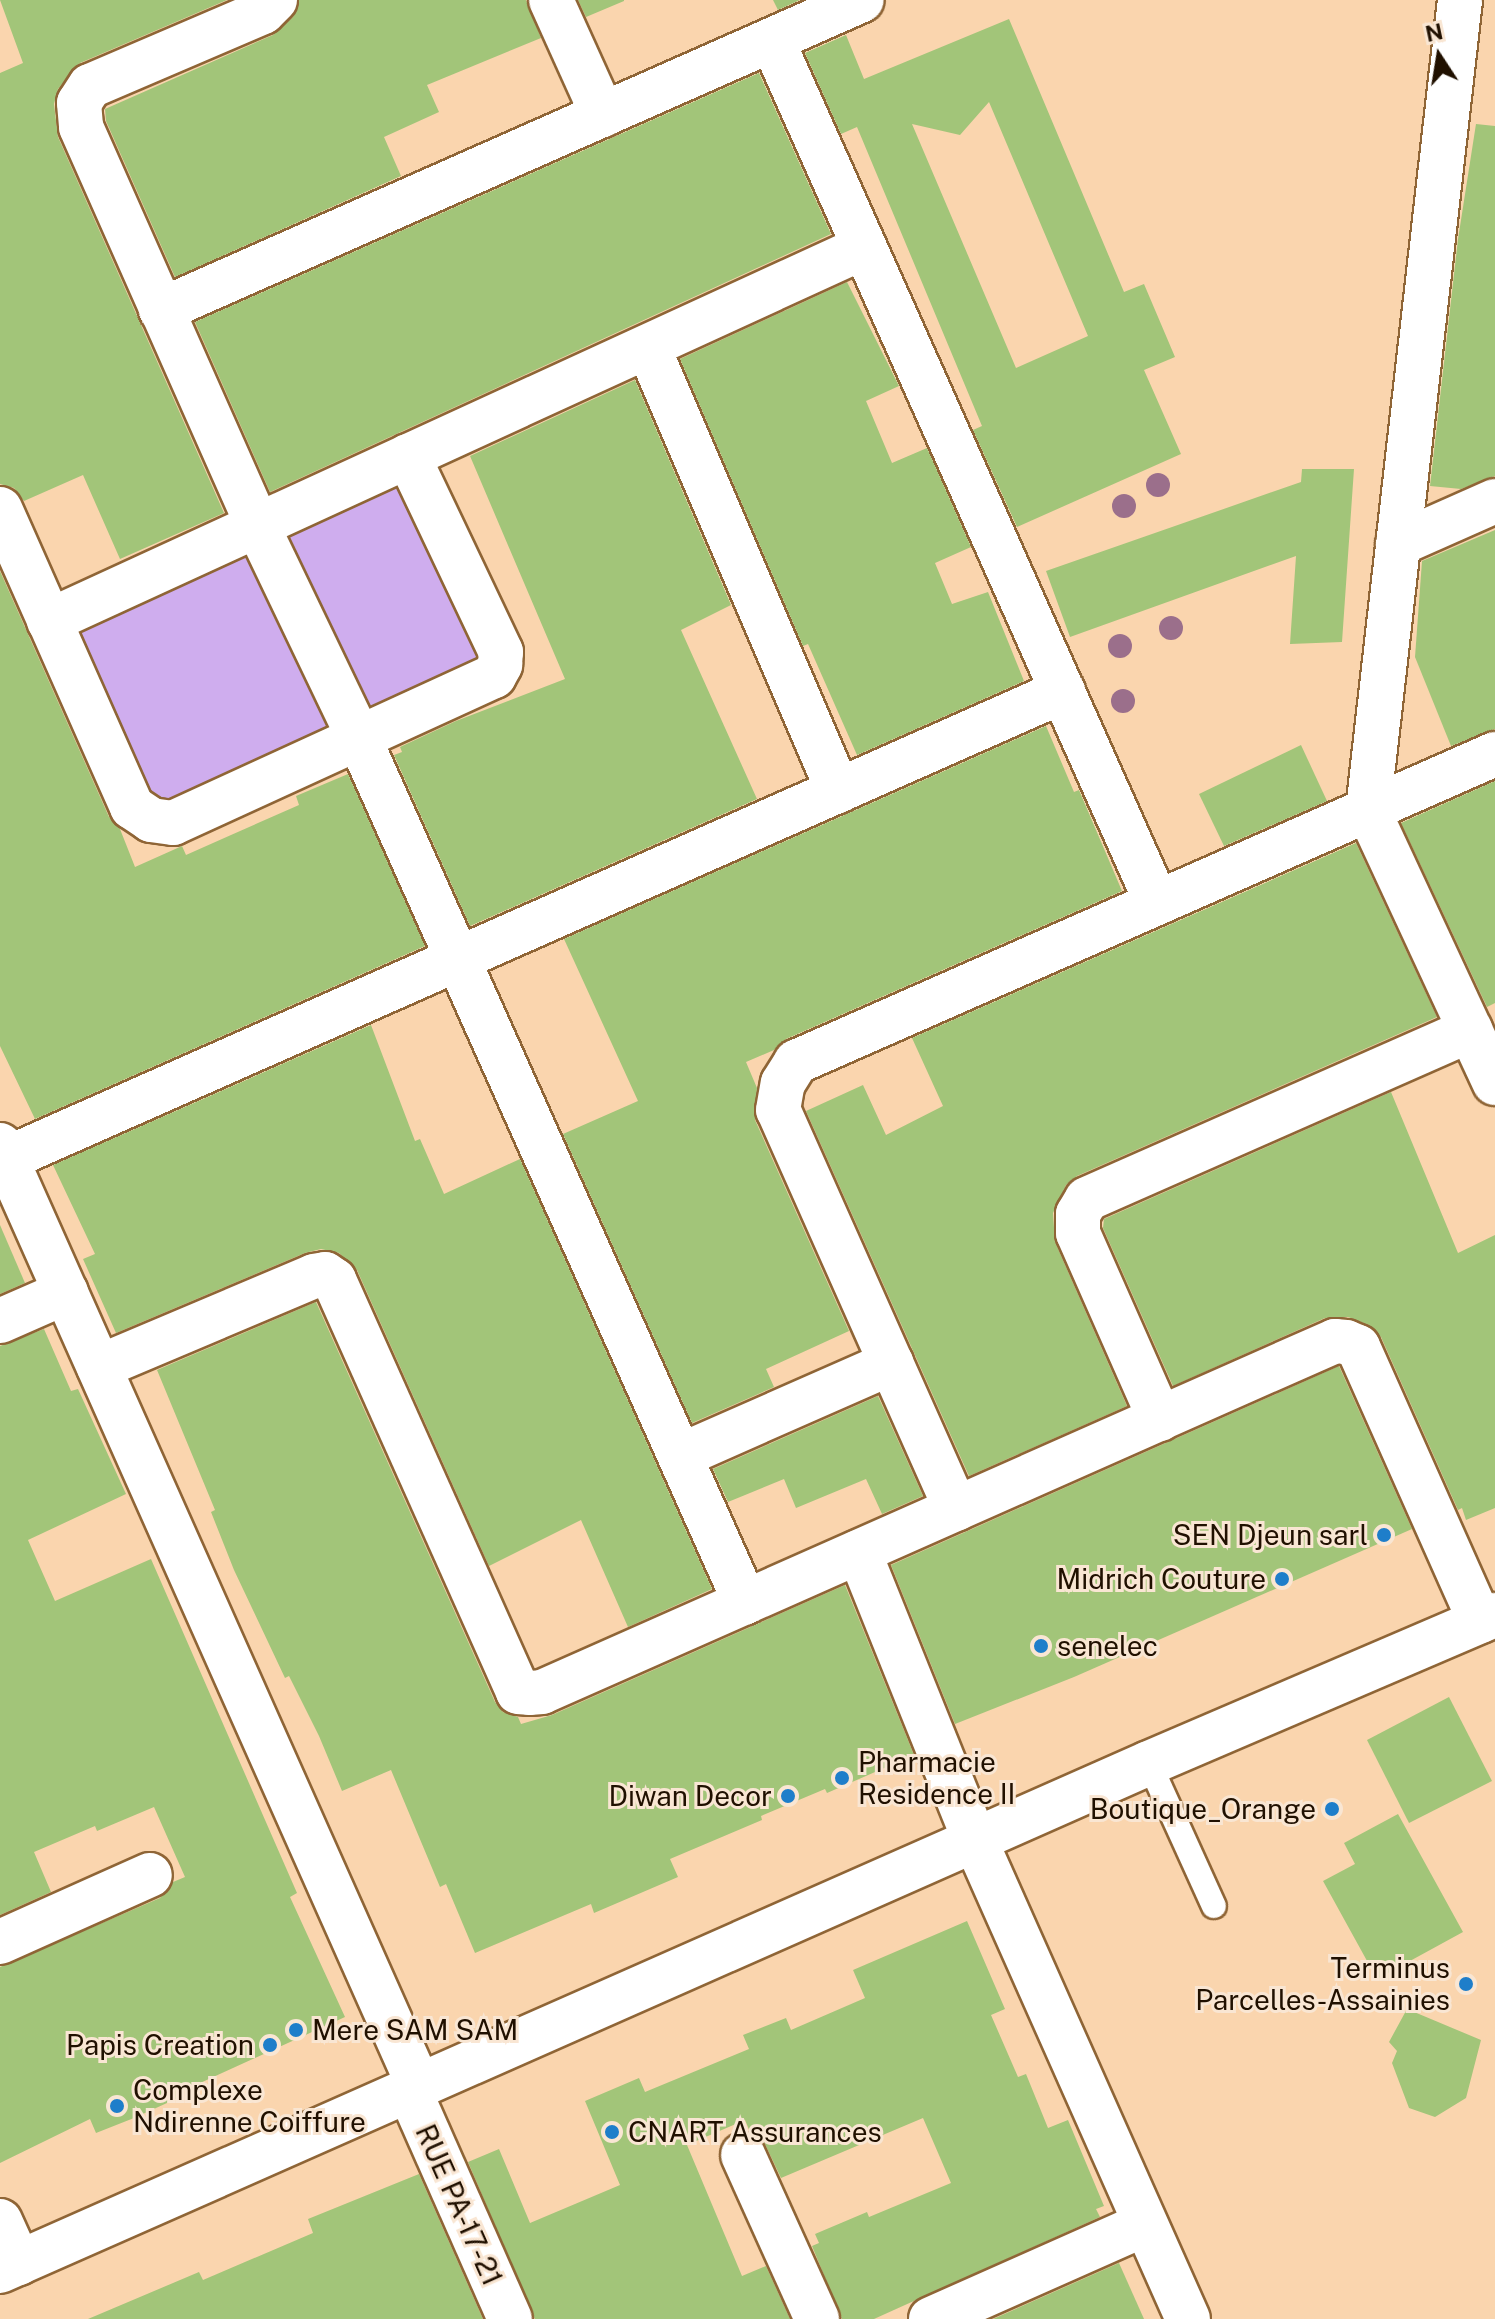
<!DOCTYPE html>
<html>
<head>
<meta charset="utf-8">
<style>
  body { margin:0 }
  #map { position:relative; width:1495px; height:2319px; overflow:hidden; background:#fad5ae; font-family:"Public Sans",sans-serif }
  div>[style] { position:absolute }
  .green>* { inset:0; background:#cfadee }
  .building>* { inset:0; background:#a2c579 }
  .roads { filter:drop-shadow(2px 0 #8f6536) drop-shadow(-2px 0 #8f6536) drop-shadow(0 2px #8f6536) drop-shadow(0 -2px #8f6536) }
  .lane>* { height:24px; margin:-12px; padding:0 12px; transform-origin:12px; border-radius:12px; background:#fff }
  .street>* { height:44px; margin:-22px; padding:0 22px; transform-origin:22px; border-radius:22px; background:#fff }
  .secondary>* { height:44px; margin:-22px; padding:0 22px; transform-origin:22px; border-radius:22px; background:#fff }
  .trees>* { width:24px; height:24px; margin:-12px; border-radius:50%; background:#9b6f8b }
  .dots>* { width:22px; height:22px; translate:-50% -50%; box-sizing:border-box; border:4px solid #f9e6d3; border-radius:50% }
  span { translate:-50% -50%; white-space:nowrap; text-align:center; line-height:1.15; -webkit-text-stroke:6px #f9e6d3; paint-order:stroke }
  .poi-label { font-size:28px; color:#201000 }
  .right { translate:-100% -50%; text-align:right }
  .left { translate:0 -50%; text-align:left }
  .street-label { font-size:28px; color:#201000 }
  .north { position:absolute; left:1399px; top:16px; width:80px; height:80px; -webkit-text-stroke:6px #f9e6d3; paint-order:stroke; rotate:348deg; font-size:22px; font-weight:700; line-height:32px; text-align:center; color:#201000 }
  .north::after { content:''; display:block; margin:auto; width:28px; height:36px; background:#201000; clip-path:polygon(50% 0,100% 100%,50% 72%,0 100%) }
</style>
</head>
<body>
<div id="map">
  <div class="green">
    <i style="clip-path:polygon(424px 465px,509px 656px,150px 815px,65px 623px)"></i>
  </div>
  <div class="building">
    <i style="clip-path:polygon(0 0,227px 0,80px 63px,58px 89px,54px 104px,58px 137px,224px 513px,120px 559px,83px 475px,24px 501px,14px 488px,0 484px,0 73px,23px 63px)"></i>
    <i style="clip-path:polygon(299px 0,526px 0,541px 38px,427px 85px,439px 112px,384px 137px,401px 176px,175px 277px,106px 121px,105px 109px,273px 35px,293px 17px)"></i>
    <i style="clip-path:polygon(578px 0,624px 0,624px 1px,586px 17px)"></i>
    <i style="clip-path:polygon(773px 0,800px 0,778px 10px)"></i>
    <i style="clip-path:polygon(evenodd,1009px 19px,1124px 292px,1144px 284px,1175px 357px,1144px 370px,1181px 454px,1017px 527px,973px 430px,982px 426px,857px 127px,841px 134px,805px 53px,846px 35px,864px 79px,1009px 19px,989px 102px,1088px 336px,1016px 368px,912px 124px,960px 135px,989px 102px)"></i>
    <i style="clip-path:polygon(759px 73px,831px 234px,270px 492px,195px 322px)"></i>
    <i style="clip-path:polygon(1476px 124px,1495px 126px,1495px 476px,1461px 489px,1430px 486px,1458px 239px)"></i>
    <i style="clip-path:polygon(847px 282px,899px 386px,866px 401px,892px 463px,927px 448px,971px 547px,935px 563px,952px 604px,988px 592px,1024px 681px,857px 755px,808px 644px,803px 646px,680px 359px)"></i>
    <i style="clip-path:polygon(635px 380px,731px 605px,681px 630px,757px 799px,470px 926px,394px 755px,402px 752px,400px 747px,456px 721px,565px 679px,470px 456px)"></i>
    <i style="clip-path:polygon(1302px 469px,1354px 469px,1342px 642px,1290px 644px,1296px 556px,1070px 637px,1046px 571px,1301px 482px)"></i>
    <i style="clip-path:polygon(1495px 530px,1495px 729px,1451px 746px,1415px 657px,1422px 561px)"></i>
    <i style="clip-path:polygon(0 571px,109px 817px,120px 829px,135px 867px,182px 846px,186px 855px,231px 835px,299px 805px,296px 796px,348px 774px,425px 946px,35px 1119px,0 1046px)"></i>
    <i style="clip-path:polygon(1046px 726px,1074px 792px,1079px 790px,1122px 891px,786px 1039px,774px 1050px,746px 1062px,757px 1088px,755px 1120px,849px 1331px,766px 1369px,774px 1387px,692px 1423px,563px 1134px,638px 1101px,564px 939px)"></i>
    <i style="clip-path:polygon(1301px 745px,1327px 801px,1224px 846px,1199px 794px)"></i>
    <i style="clip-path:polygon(1495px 781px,1495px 1003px,1487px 1007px,1401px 823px)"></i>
    <i style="clip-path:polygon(1356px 843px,1437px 1017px,1077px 1176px,1066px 1185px,1053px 1213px,1055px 1242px,1127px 1406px,969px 1476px,806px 1111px,863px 1085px,886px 1135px,943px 1106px,912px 1038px)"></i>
    <i style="clip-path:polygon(371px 1025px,415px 1141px,420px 1139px,444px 1194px,520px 1159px,712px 1589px,628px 1627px,581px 1520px,489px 1566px,357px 1270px,339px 1253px,321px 1249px,305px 1253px,116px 1333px,83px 1259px,95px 1254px,53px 1165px)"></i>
    <i style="clip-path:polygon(1391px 1092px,1458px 1253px,1495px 1235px,1495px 1508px,1466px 1520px,1462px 1508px,1458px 1510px,1381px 1337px,1369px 1325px,1348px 1317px,1325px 1318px,1173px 1386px,1103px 1228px,1104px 1219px)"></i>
    <i style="clip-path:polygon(0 1225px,25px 1283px,0 1294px)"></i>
    <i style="clip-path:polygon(316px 1302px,495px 1702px,503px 1712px,518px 1717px,521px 1724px,552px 1715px,845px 1585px,914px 1755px,827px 1793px,825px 1789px,761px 1816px,762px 1820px,670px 1859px,678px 1877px,594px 1913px,591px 1904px,475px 1953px,446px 1884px,440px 1887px,391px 1770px,342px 1791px,319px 1736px,289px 1676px,285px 1678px,234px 1570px,211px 1512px,215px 1510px,157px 1370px)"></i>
    <i style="clip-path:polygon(44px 1329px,71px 1391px,78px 1389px,126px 1494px,28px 1540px,55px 1601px,151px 1559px,297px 1893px,290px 1897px,345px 2017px,176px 2094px,178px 2098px,134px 2118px,96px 2133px,90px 2119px,0 2163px,0 1967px,160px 1898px,173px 1882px,185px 1877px,154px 1807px,97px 1831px,95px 1826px,34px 1852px,51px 1892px,0 1915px,0 1346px)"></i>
    <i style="clip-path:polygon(1339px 1366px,1412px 1529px,1074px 1677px,955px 1724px,891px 1565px)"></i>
    <i style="clip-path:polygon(878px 1396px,923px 1496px,882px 1514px,866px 1479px,796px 1508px,784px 1479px,728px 1502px,713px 1469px)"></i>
    <i style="clip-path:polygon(1449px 1697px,1492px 1781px,1409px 1823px,1367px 1740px)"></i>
    <i style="clip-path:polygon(1398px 1814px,1463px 1932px,1377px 1979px,1323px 1881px,1355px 1864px,1344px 1843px)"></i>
    <i style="clip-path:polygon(967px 1921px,1005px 2009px,991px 2015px,1018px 2077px,1026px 2074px,1048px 2128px,1068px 2120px,1104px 2206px,1096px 2209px,1100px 2217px,874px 2319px,842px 2319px,812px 2246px,819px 2243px,815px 2234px,867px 2212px,869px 2217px,951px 2183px,923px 2118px,781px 2178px,765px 2144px,750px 2132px,745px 2120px,687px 2145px,742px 2276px,766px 2266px,790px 2319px,535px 2319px,468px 2162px,499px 2149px,530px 2223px,620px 2185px,585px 2101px,639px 2078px,645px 2092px,749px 2049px,743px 2035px,786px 2018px,791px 2030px,865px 1998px,853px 1970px)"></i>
    <i style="clip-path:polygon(1407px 2009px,1481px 2040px,1466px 2098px,1435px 2117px,1409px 2108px,1392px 2063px,1397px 2051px,1389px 2042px)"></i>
    <i style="clip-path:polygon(419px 2174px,483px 2319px,88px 2319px,199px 2272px,203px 2280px,313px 2233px,308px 2219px)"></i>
    <i style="clip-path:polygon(1119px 2263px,1144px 2319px,993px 2319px)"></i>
  </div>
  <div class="roads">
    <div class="lane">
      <i style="left:1149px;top:1763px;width:157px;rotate:65.6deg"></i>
    </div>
    <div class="street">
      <i style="left:275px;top:0;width:17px;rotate:135deg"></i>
      <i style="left:263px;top:12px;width:188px;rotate:156.8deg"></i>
      <i style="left:90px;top:86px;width:20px;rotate:123deg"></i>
      <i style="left:79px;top:103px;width:24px;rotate:85deg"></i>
      <i style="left:81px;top:127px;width:435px;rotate:66.1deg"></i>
      <i style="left:257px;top:525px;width:234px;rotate:64.4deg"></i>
      <i style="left:358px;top:736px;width:949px;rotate:65.92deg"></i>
      <i style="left:551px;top:0;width:126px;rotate:65.7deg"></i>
      <i style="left:1460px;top:0;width:815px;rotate:96.48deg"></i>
      <i style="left:1368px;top:810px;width:301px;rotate:65.1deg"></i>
      <i style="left:772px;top:40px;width:945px;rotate:65.96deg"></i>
      <i style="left:161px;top:310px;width:766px;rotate:-23.86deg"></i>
      <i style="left:648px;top:347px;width:483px;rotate:66.8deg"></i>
      <i style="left:0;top:509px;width:326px;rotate:66.1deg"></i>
      <i style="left:132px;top:807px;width:23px;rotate:34deg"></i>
      <i style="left:151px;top:820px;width:22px;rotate:8deg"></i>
      <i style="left:173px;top:823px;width:353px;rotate:-24.6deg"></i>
      <i style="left:494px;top:676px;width:13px;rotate:-61deg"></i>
      <i style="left:500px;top:665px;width:13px;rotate:-86deg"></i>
      <i style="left:501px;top:652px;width:217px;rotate:-115.4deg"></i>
      <i style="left:1398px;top:544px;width:106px;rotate:-23.9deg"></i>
      <i style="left:49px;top:621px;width:897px;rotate:-24.65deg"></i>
      <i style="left:0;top:1145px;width:1030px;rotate:66deg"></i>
      <i style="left:6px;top:1159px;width:1156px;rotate:-23.88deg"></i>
      <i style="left:0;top:1321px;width:72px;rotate:-23.7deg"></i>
      <i style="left:99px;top:1367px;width:233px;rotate:-22.9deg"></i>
      <i style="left:314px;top:1276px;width:11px;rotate:-10deg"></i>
      <i style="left:325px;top:1274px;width:11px;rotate:34deg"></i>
      <i style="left:334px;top:1280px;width:451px;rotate:65.9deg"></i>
      <i style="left:518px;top:1692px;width:11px;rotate:5deg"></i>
      <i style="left:529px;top:1693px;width:13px;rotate:-4deg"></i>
      <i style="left:542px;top:1692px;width:867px;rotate:-23.88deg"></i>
      <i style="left:1335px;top:1341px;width:11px;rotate:5deg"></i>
      <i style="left:1346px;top:1342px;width:13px;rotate:23deg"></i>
      <i style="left:1358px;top:1347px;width:300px;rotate:66deg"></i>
      <i style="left:1160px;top:1419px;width:203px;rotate:-113.8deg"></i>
      <i style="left:1078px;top:1233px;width:19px;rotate:-90deg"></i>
      <i style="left:1078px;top:1214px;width:17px;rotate:-59deg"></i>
      <i style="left:1087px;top:1199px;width:419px;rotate:-23.8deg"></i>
      <i style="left:680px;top:1456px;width:231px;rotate:-23.8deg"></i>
      <i style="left:956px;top:1509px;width:437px;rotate:-114deg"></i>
      <i style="left:778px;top:1110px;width:27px;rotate:-80deg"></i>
      <i style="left:783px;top:1083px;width:25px;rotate:-58deg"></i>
      <i style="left:796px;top:1062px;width:764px;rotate:-23.78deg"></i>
      <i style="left:859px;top:1552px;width:310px;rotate:68.1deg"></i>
      <i style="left:975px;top:1840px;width:524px;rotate:66.03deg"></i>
      <i style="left:0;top:1942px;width:164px;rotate:-24.1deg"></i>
      <i style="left:409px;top:2090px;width:250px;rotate:66.2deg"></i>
      <i style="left:743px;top:2155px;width:180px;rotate:65.7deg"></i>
      <i style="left:0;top:2221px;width:46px;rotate:65.7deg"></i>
      <i style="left:931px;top:2319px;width:234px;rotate:-23.9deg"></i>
    </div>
    <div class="secondary">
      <i style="left:0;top:2271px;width:1256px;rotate:-23.85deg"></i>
      <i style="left:1149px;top:1763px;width:376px;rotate:-23.2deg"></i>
    </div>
  </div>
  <div class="trees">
    <i style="left:1158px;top:485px"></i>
    <i style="left:1124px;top:506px"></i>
    <i style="left:1171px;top:628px"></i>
    <i style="left:1120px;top:646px"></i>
    <i style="left:1123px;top:701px"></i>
  </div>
  <div class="dots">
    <i style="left:1384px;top:1535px;background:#1e7eca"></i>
    <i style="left:1282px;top:1579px;background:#1e7eca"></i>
    <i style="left:1041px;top:1646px;background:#1e7eca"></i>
    <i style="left:842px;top:1778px;background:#1e7eca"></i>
    <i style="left:788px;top:1796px;background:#1e7eca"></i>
    <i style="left:1332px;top:1809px;background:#1e7eca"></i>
    <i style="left:1466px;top:1984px;background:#1e7eca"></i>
    <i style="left:296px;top:2030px;background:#1e7eca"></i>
    <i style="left:270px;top:2045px;background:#1e7eca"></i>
    <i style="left:117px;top:2106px;background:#1e7eca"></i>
    <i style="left:612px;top:2132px;background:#1e7eca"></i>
  </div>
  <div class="poi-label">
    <span class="right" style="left:1368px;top:1535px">SEN Djeun sarl</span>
    <span class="right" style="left:1266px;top:1579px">Midrich Couture</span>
    <span class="left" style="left:1057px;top:1646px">senelec</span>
    <span class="left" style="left:858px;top:1778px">Pharmacie<br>Residence II</span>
    <span class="right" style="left:772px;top:1796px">Diwan Decor</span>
    <span class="right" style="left:1316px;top:1809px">Boutique_Orange</span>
    <span class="right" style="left:1450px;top:1984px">Terminus<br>Parcelles-Assainies</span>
    <span class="left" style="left:312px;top:2030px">Mere SAM SAM</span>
    <span class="right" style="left:254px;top:2045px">Papis Creation</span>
    <span class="left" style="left:133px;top:2106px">Complexe<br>Ndirenne Coiffure</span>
    <span class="left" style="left:628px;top:2132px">CNART Assurances</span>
  </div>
  <div class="street-label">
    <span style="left:459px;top:2205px;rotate:66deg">RUE PA-17-21</span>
  </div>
  <div class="north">N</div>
</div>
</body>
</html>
